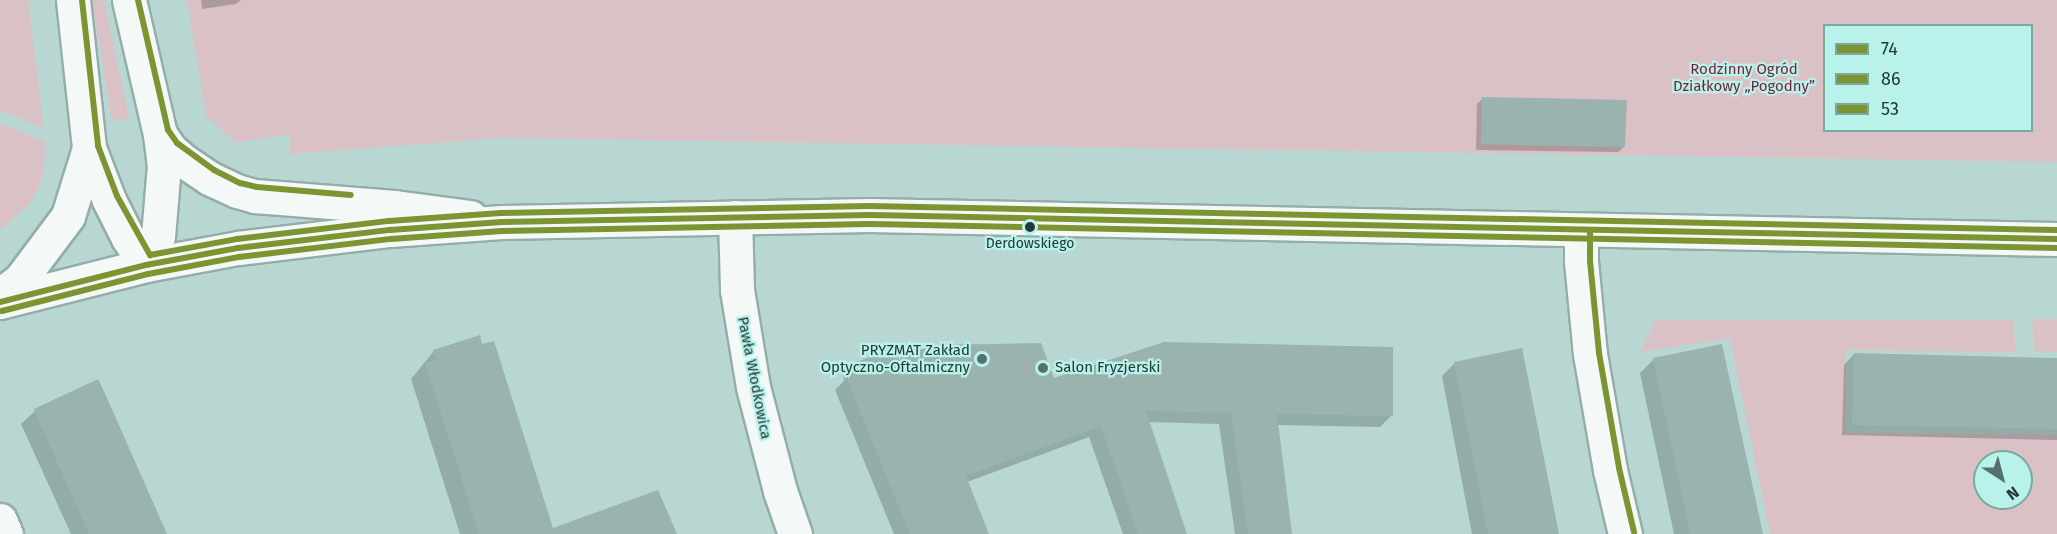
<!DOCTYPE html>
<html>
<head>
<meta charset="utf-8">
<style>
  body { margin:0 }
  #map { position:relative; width:2057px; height:534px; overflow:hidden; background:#b8d7d3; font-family:"Fira Sans",sans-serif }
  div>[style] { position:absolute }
  .green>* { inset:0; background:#d9c1c6 }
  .shadow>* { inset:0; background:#0003 }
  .building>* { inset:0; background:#9ab3af }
  .roads { filter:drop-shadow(2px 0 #94ada9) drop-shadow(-2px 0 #94ada9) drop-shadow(0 2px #94ada9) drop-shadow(0 -2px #94ada9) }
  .minor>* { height:33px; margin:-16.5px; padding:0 16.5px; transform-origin:16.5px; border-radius:16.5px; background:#f4f9f8 }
  .tertiary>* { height:33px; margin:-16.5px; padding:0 16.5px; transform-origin:16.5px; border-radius:16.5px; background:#f4f9f8 }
  .bus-1>* { height:6px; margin:-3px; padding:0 3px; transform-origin:3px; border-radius:3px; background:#7c9532 }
  .bus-2>* { height:6px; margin:-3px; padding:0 3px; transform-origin:3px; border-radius:3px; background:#7c9532 }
  .bus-3>* { height:6px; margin:-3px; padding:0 3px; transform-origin:3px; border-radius:3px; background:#7c9532 }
  .dots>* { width:16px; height:16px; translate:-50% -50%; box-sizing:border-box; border:3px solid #b8f2ea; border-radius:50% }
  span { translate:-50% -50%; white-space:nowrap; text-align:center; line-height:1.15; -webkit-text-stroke:4.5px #b8f2ea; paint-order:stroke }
  .bus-label { font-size:14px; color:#223936 }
  .park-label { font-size:15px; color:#7b1c3b }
  .poi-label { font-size:15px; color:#223936 }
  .right { translate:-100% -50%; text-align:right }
  .left { translate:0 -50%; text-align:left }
  .street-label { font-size:15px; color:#223936 }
  .legend { position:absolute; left:1823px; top:24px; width:210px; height:108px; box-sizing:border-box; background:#b8f2ea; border:2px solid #7ca8a2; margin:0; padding:8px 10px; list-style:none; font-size:18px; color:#223936 }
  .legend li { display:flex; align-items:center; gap:12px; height:30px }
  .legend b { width:30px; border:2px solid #7ca8a2 }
  .north { position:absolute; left:1973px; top:450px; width:60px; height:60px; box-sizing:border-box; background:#b8f2ea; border:2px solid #7ca8a2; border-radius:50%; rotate:144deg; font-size:16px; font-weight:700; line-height:24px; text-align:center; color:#223936 }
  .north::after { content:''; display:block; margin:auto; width:21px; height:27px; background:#56706d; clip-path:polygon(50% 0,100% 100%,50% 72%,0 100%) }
</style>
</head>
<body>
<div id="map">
  <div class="green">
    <i style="clip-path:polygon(0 0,28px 0,44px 128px,0 110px)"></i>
    <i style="clip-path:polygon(92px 0,104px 0,129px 118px,112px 121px)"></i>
    <i style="clip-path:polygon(evenodd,187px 0,2057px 0,2057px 162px,501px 138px,290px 154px,290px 134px,236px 143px,206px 116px,187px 0,1824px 26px,2032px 26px,2032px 130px,1824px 130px,1824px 26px)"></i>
    <i style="clip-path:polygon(0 123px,45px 142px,44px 170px,39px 187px,30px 202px,0 231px)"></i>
    <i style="clip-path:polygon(2032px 319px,2057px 319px,2057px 352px,2035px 352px)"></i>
    <i style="clip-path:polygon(evenodd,1655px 320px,2013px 320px,2016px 352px,1846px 350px,1846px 433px,2057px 435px,2057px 534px,1770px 534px,1730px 338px,1640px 352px,1655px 320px,1985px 462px,2021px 462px,2021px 498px,1985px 498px,1985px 462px)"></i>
  </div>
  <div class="shadow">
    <i style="clip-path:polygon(201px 0,241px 0,236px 4px,202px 9px)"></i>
    <i style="clip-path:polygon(1482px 99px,1624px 147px,1618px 152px,1476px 150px,1477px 104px)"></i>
    <i style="clip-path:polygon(434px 351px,553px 534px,460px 534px,411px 379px)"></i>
    <i style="clip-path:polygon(1854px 354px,2057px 360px,2057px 440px,1842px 435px,1844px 365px)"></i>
    <i style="clip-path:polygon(904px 357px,1053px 380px,1391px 416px,1380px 427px,1277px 425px,1291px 534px,1235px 534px,1219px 424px,1148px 422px,1185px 534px,1123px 534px,1089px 437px,967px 482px,988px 534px,894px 534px,835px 390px,844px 381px,843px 376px,855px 365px)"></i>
    <i style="clip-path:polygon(1653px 360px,1761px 534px,1674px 534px,1640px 373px)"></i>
    <i style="clip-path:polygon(1455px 363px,1557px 534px,1472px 534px,1442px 376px)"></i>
    <i style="clip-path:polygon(98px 381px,165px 534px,71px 534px,21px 424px,35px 411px)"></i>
  </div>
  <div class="building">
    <i style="clip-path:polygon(1482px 97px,1627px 100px,1625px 147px,1481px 144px)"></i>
    <i style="clip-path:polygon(480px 335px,482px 344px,494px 341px,553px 528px,658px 490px,677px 534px,479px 534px,425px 363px,436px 359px,433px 350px)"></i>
    <i style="clip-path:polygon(1164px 342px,1393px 347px,1393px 416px,1277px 414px,1292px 534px,1248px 534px,1231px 413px,1146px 411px,1187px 534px,1138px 534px,1101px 426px,966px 476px,989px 534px,910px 534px,846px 377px,857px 373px,854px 363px,902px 344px,905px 355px,933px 345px,1041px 343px,1054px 378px)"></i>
    <i style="clip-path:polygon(1722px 344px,1763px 534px,1690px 534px,1653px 358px)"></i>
    <i style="clip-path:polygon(1522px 348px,1559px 534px,1488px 534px,1454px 362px)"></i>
    <i style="clip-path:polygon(1854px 353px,2057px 358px,2057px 429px,1852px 425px)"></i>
    <i style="clip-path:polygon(98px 379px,107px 398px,167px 534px,89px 534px,34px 409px)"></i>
  </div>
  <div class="roads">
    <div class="minor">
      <i style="left:73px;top:0;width:149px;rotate:83.8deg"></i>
      <i style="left:89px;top:148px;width:56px;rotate:69deg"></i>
      <i style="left:109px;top:200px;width:42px;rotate:63.4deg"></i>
      <i style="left:128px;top:238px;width:32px;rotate:56deg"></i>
      <i style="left:129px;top:0;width:138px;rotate:77deg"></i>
      <i style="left:160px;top:134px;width:31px;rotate:83deg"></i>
      <i style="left:164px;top:165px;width:71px;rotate:94.8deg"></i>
      <i style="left:158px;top:236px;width:31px;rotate:112deg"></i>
      <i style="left:160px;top:134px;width:18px;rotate:56deg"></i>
      <i style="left:170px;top:149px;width:18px;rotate:41deg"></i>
      <i style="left:184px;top:161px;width:30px;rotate:34deg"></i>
      <i style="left:209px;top:178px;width:31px;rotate:25deg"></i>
      <i style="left:237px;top:191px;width:19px;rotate:16deg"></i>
      <i style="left:255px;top:196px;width:140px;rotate:4.5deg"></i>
      <i style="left:395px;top:207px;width:76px;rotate:7.6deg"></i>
      <i style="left:735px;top:217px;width:73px;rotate:88.4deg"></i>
      <i style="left:737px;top:290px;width:98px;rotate:80.6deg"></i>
      <i style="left:753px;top:387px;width:107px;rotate:75.4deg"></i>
      <i style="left:780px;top:491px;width:46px;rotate:70.8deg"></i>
      <i style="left:1581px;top:232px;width:29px;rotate:90deg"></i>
      <i style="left:1581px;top:261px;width:93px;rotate:84.5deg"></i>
      <i style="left:1590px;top:354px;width:118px;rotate:80.2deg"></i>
      <i style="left:1610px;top:470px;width:66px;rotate:76.8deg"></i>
      <i style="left:0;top:295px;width:25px;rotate:-37deg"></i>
      <i style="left:20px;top:280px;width:80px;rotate:-53.1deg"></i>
      <i style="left:68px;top:216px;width:71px;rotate:-72.8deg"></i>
      <i style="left:0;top:520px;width:15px;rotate:67deg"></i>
    </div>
    <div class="tertiary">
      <i style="left:0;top:302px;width:151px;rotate:-14.2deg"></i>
      <i style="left:146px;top:265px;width:94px;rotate:-10.5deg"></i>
      <i style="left:238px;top:248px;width:153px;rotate:-6.8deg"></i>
      <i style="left:390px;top:230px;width:112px;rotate:-4.1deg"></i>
      <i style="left:502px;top:222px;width:367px;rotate:-1.1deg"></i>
      <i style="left:869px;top:215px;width:1188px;rotate:1.16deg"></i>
    </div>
  </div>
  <div class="bus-1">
    <i style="left:0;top:302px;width:151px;rotate:-14.2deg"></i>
    <i style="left:146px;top:265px;width:94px;rotate:-10.5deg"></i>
    <i style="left:238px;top:248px;width:153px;rotate:-6.8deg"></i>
    <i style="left:390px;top:230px;width:112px;rotate:-4.1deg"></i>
    <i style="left:502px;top:222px;width:367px;rotate:-1.1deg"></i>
    <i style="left:869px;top:215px;width:1188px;rotate:1.16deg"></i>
  </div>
  <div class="bus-2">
    <i style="left:2px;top:311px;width:151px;rotate:-14.2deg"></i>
    <i style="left:148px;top:274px;width:93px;rotate:-10.6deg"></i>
    <i style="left:239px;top:257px;width:153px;rotate:-6.8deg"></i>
    <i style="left:391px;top:239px;width:111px;rotate:-4.1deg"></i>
    <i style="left:502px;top:231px;width:367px;rotate:-1.1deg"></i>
    <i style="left:869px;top:224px;width:1188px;rotate:1.16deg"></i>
  </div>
  <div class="bus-3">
    <i style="left:82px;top:0;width:147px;rotate:83.7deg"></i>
    <i style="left:98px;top:146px;width:53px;rotate:69.2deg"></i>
    <i style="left:117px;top:196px;width:68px;rotate:60.8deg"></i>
    <i style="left:150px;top:255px;width:88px;rotate:-10.4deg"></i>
    <i style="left:237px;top:239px;width:153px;rotate:-6.8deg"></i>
    <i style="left:389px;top:221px;width:112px;rotate:-4.1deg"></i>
    <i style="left:501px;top:213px;width:368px;rotate:-1.1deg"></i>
    <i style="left:869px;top:206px;width:1188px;rotate:1.16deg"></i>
    <i style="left:138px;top:0;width:133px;rotate:77deg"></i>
    <i style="left:168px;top:130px;width:16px;rotate:55deg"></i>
    <i style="left:177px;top:143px;width:46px;rotate:36.1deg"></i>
    <i style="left:214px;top:170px;width:29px;rotate:27deg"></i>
    <i style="left:240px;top:183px;width:17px;rotate:13deg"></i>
    <i style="left:257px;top:187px;width:94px;rotate:4.9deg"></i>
    <i style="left:1590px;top:232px;width:29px;rotate:90deg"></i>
    <i style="left:1590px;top:261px;width:92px;rotate:84.4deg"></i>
    <i style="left:1599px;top:353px;width:117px;rotate:80.1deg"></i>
    <i style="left:1619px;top:468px;width:66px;rotate:76.8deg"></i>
  </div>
  <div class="dots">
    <i style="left:1030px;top:227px;background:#223936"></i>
    <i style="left:982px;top:359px;background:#56706d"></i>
    <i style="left:1043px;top:368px;background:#56706d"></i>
  </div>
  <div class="bus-label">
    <span style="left:1030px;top:244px">Derdowskiego</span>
  </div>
  <div class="park-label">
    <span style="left:1744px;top:78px">Rodzinny Ogród<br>Działkowy „Pogodny”</span>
  </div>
  <div class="poi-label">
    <span class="right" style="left:970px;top:359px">PRYZMAT Zakład<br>Optyczno-Oftalmiczny</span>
    <span class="left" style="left:1055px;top:368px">Salon Fryzjerski</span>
  </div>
  <div class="street-label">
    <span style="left:754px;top:378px;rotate:79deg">Pawła Włodkowica</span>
  </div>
  <ul class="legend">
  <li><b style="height:8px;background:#7c9532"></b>74</li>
  <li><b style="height:8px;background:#7c9532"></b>86</li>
  <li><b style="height:8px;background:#7c9532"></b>53</li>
  </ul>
  <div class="north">N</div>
</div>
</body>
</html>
